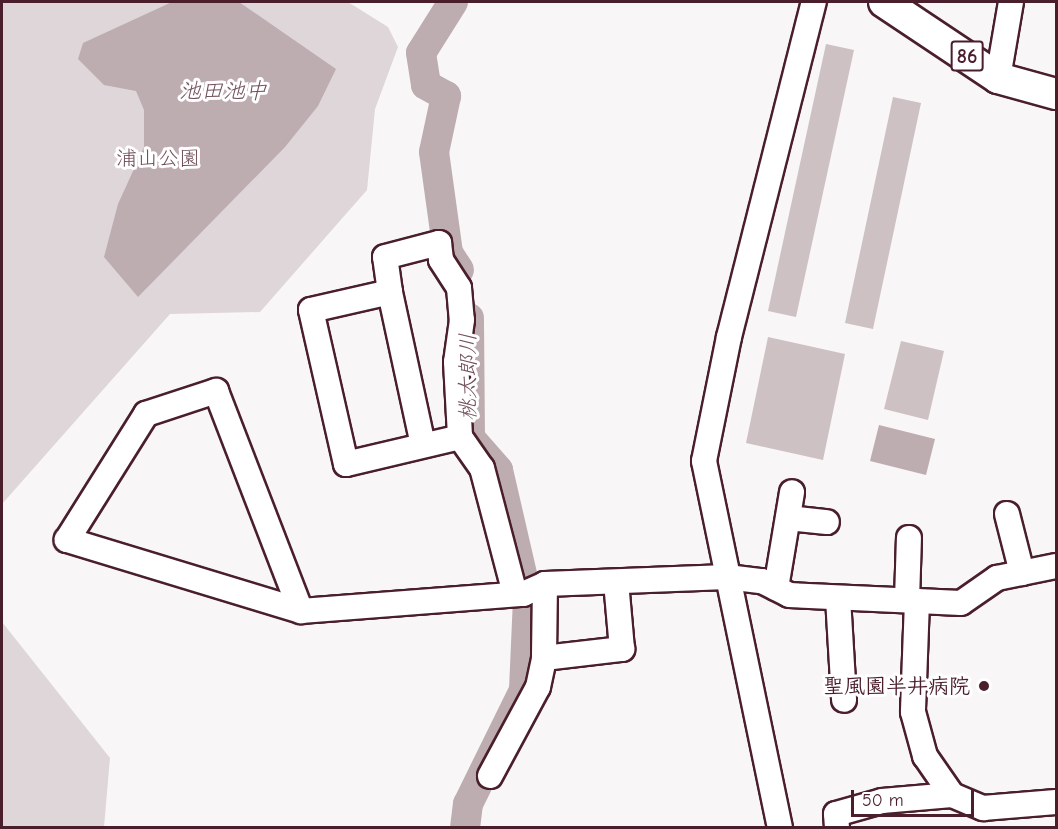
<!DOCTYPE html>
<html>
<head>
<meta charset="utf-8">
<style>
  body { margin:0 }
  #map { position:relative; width:1058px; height:829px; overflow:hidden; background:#f8f6f7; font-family:"Comic Neue","Klee One",sans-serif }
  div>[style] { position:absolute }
  .green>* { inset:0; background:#ded6d9 }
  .water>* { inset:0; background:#bdadb0 }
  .river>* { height:30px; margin:-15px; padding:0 15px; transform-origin:15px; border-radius:15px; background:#bdadb0 }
  .building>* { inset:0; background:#cdc1c4 }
  .roads { filter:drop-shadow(2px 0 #4a1f2b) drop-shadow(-2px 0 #4a1f2b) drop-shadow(0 2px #4a1f2b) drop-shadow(0 -2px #4a1f2b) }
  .minor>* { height:24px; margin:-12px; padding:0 12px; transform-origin:12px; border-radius:12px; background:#fff }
  .major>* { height:30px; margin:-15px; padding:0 15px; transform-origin:15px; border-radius:15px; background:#fff }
  .dots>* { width:16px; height:16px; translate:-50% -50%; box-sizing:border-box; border:3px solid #fff; border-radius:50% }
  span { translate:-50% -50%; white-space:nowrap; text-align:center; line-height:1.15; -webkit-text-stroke:6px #fff; paint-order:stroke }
  .shield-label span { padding:2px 4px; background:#fff; border:2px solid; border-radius:4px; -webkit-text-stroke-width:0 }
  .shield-label { font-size:20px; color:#4a1f2b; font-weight:700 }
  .park-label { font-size:21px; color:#6f4d56 }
  .poi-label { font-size:21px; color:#4a1f2b; font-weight:700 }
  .right { translate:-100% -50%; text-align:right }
  .water-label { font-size:22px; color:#72515a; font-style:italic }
  .frame { position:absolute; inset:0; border:3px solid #4a1f2b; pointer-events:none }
  .scale { position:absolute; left:851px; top:790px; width:123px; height:27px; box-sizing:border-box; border:3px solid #4a1f2b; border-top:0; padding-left:8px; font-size:18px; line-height:21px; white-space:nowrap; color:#4a1f2b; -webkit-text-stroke:4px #fff; paint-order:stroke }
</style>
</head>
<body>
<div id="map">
  <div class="green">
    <i style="clip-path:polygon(2px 2px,348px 2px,388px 27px,398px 47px,375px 109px,367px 190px,260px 312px,170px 314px,2px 504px)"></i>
    <i style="clip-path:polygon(2px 622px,110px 758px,104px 827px,2px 827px)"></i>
  </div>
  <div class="water">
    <i style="clip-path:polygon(172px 2px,239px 2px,336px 69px,318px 106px,285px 147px,138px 297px,104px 257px,118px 204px,144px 147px,144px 110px,136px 91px,104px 85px,78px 59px,83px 43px)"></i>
    <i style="clip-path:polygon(879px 425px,935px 439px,926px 475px,870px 461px)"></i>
  </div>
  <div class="river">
    <i style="left:453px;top:2px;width:60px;rotate:122.1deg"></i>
    <i style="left:421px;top:53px;width:32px;rotate:81deg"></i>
    <i style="left:426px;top:85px;width:23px;rotate:29deg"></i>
    <i style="left:446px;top:96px;width:57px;rotate:102.1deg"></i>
    <i style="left:434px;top:152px;width:102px;rotate:82.1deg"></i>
    <i style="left:448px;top:253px;width:20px;rotate:57deg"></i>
    <i style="left:465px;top:828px;width:24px;rotate:-83deg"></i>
    <i style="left:468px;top:804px;width:127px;rotate:-63.8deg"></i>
    <i style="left:524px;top:690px;width:90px;rotate:-87.5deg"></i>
    <i style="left:528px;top:600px;width:133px;rotate:-103deg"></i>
    <i style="left:498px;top:470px;width:43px;rotate:-131.2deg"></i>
    <i style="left:470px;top:438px;width:120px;rotate:-90.5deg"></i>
  </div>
  <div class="building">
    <i style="clip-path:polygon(826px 44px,854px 50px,796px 317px,768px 311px)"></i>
    <i style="clip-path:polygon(893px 97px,921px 103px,873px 329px,845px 323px)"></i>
    <i style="clip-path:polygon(768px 337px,845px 354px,823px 460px,746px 443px)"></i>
    <i style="clip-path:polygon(901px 341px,944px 351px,928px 420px,884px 409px)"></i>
  </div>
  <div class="roads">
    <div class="minor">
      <i style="left:998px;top:78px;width:77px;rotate:-80.3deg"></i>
      <i style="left:390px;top:292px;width:35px;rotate:-98deg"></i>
      <i style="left:385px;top:257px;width:56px;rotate:-14.5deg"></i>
      <i style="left:439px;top:243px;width:17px;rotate:83deg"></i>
      <i style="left:441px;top:260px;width:33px;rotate:57deg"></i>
      <i style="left:459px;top:288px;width:32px;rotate:85deg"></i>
      <i style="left:462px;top:320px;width:42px;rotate:98.1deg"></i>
      <i style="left:456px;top:362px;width:75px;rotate:86.9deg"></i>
      <i style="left:216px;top:391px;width:236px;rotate:68.9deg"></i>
      <i style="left:301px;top:611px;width:245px;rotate:-163.1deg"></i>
      <i style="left:67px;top:540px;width:149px;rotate:-57.9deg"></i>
      <i style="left:146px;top:414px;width:74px;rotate:-18.2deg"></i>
      <i style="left:423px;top:445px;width:157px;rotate:-102.2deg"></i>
      <i style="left:390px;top:292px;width:81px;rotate:167.2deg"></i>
      <i style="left:311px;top:310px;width:158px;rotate:77.2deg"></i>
      <i style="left:346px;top:464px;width:117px;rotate:-13.3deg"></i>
      <i style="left:460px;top:437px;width:38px;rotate:55deg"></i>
      <i style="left:482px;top:468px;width:130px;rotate:75.3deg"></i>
      <i style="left:1007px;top:514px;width:61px;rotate:75.7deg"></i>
      <i style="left:788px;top:518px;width:39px;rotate:6deg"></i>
      <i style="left:545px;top:584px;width:74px;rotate:90.8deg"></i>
      <i style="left:544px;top:658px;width:79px;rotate:-6.6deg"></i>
      <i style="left:622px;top:649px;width:67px;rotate:-95.1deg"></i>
      <i style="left:776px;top:588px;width:97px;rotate:-80.5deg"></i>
      <i style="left:838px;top:598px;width:102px;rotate:86.6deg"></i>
      <i style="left:907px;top:600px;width:62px;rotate:-88.2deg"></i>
      <i style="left:917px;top:601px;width:111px;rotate:92.1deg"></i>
      <i style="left:913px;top:712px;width:46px;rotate:74.7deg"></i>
      <i style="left:925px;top:756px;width:47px;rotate:55.3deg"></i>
      <i style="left:301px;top:611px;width:223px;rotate:-4.4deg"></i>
      <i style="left:523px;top:594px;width:24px;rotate:-24deg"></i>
      <i style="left:545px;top:584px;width:182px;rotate:-2.2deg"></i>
      <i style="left:727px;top:577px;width:35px;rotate:7deg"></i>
      <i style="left:762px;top:581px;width:30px;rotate:27deg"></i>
      <i style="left:789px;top:595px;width:172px;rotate:2.7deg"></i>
      <i style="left:961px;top:603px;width:44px;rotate:-34.8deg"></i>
      <i style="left:997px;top:578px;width:60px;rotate:-11.5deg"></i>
      <i style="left:490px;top:776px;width:101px;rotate:-61.7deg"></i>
      <i style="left:538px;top:687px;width:30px;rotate:-78deg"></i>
      <i style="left:780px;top:828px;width:375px;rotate:-101.7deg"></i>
      <i style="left:704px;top:461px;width:126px;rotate:-78.6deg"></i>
      <i style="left:729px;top:337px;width:346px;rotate:-75.8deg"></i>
      <i style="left:837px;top:828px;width:14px;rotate:-94deg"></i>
      <i style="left:836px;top:814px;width:48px;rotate:-15.8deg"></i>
      <i style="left:882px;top:801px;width:70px;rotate:-4.9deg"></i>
      <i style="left:952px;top:795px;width:34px;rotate:23deg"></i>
      <i style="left:983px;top:808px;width:73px;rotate:-4.7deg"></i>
    </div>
    <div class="major">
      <i style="left:884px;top:2px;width:137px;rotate:33.7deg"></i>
      <i style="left:998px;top:78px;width:60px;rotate:15.4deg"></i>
    </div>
  </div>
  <div class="dots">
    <i style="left:984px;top:686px;background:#4a1f2b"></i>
  </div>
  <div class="shield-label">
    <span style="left:967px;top:56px">86</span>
  </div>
  <div class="park-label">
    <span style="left:158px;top:158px">浦山公園</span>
  </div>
  <div class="poi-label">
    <span class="right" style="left:970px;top:686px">聖風園半井病院</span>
  </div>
  <div class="water-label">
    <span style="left:223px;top:92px">池田池中</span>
    <span style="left:469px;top:377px;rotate:-90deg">桃太郎川</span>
  </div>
  <div class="frame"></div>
  <div class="scale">50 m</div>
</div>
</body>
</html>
